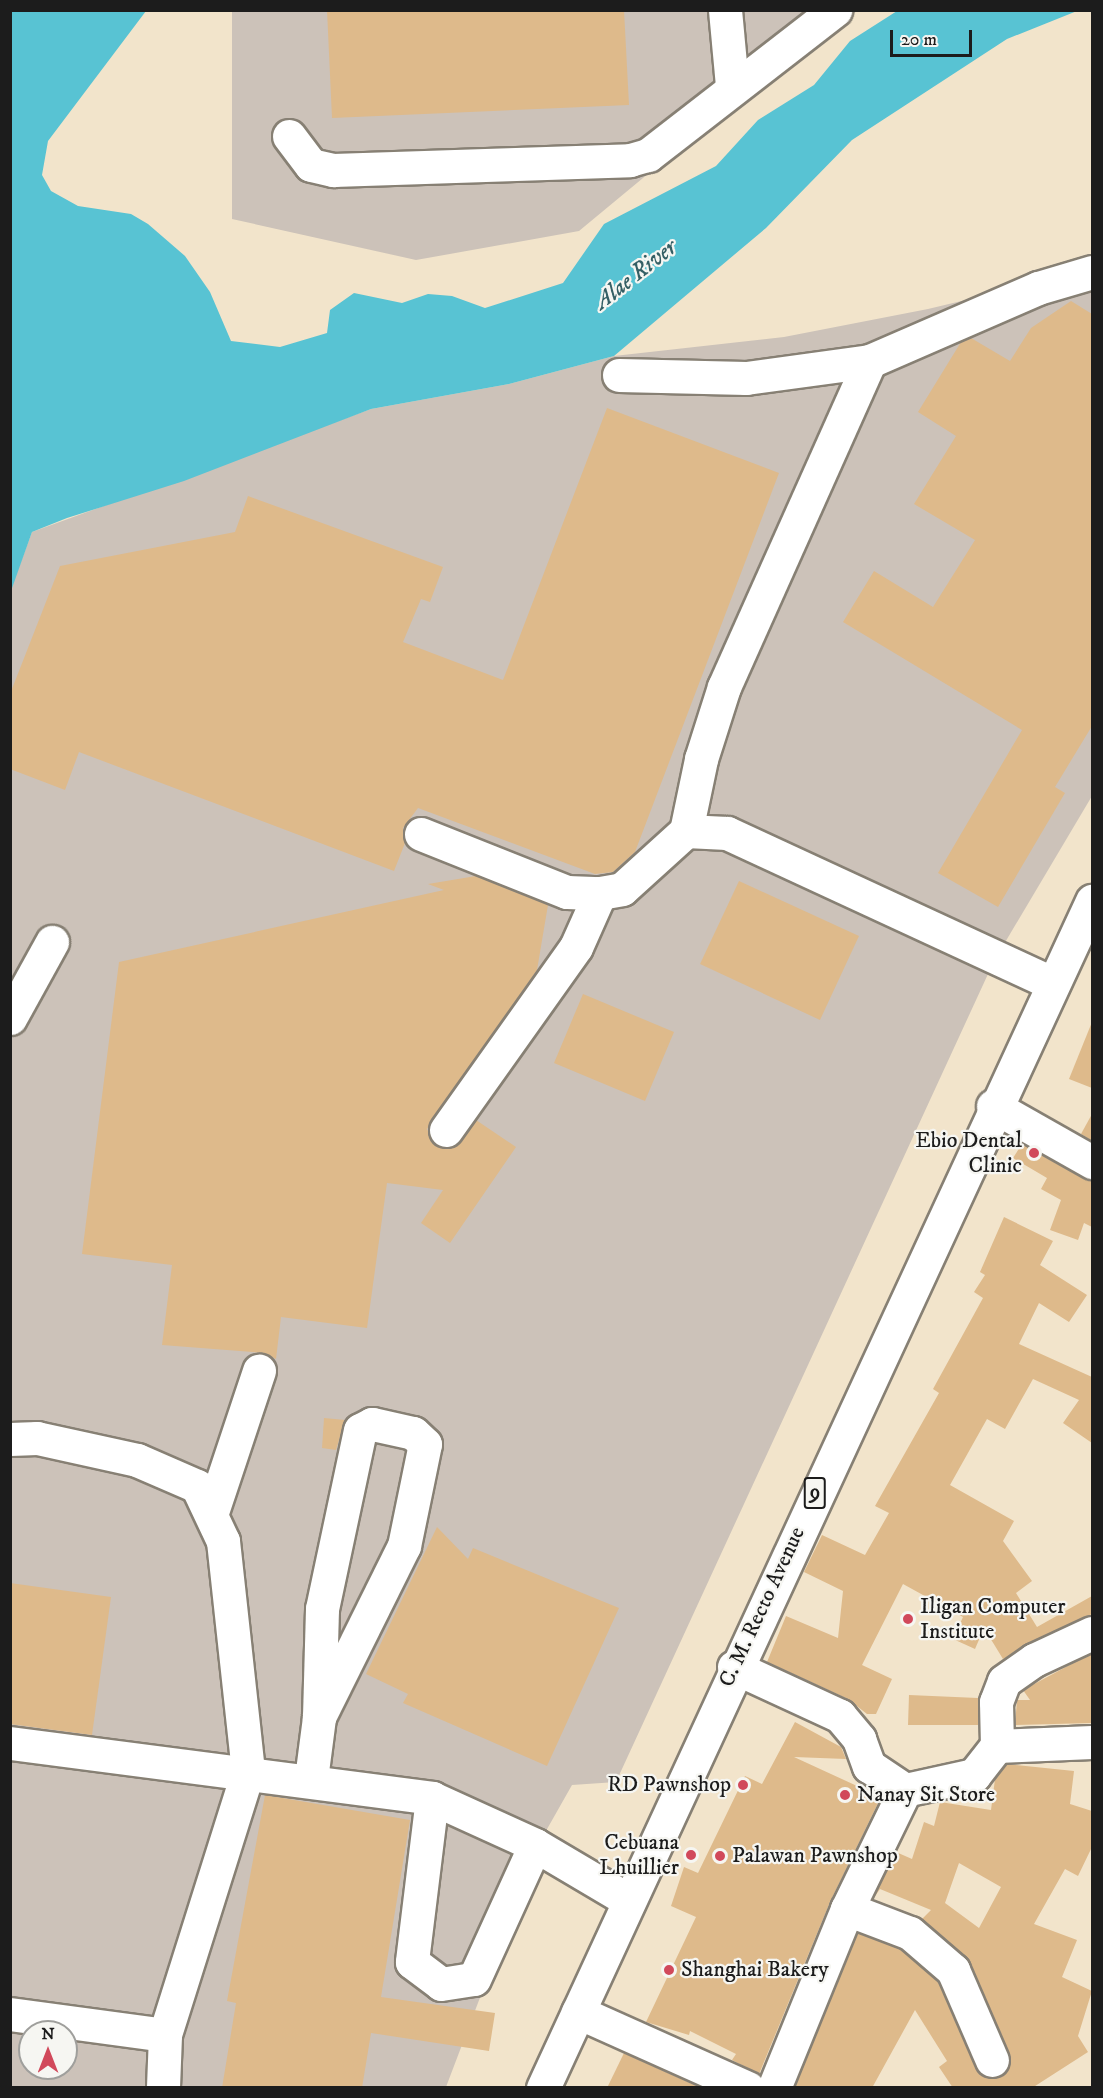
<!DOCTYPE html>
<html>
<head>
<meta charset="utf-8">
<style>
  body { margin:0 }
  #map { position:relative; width:1103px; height:2098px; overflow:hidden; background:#f2e4cb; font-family:"IM FELL DW Pica",serif }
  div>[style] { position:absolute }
  .industrial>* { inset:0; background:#ccc2b9 }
  .water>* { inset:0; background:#58c3d3 }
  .building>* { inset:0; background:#deba8b }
  .roads { filter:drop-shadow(2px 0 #878074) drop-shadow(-2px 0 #878074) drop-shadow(0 2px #878074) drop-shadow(0 -2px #878074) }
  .minor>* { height:33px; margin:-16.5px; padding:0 16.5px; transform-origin:16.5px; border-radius:16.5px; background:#fff }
  .highway>* { height:33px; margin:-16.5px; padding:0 16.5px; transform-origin:16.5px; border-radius:16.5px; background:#fff }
  .dots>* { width:16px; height:16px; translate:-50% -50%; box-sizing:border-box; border:3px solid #f6f6f2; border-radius:50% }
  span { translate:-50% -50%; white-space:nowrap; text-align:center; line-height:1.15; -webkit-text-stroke:4.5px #f6f6f2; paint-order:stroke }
  .shield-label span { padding:2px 4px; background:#f6f6f2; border:2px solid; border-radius:4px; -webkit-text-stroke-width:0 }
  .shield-label { font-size:21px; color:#1c1c1c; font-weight:700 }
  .poi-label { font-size:22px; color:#1c1c1c }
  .right { translate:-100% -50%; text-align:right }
  .left { translate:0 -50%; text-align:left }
  .street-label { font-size:22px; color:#1c1c1c }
  .water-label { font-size:24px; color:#345f65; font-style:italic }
  .frame { position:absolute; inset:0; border:12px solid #1c1c1c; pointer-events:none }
  .north { position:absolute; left:18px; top:2020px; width:60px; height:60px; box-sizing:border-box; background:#f6f6f2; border:2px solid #9f9f9c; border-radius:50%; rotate:0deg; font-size:16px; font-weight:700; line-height:24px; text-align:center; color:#1c1c1c }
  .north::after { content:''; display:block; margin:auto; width:21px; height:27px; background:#d1495b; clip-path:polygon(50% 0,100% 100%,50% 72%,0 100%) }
  .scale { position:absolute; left:890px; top:30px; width:82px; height:27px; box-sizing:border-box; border:3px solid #1c1c1c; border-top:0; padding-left:8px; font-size:18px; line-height:21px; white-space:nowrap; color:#1c1c1c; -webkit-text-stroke:4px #f6f6f2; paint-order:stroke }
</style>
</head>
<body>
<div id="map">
  <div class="industrial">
    <i style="clip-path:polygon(232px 11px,857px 11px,742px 96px,579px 231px,416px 260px,232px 219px)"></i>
    <i style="clip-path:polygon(evenodd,1092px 270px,1092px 796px,994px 961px,616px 1782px,572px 1785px,538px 1845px,446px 2087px,11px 2087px,10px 591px,32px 532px,371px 409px,509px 384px,614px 356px,784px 337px,928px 309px,1092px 270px,30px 2032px,66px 2032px,66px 2068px,30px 2068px,30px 2032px)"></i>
  </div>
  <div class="water">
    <i style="clip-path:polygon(11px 10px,146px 11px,48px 141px,42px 175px,51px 191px,78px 206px,131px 214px,148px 224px,185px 256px,210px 292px,231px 341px,280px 347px,327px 333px,330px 310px,354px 293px,402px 303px,428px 294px,452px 296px,485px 308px,563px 283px,604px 224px,716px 166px,758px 120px,814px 85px,850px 41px,897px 11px,1077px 11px,1007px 39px,852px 140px,766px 228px,614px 356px,509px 384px,371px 409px,184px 481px,67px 518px,32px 532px,11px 591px)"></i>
  </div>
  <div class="building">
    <i style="clip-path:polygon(327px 10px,624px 10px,629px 105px,332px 118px)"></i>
    <i style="clip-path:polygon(1071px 301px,1092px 314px,1092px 726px,1055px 787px,1065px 793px,998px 907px,938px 873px,1022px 730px,843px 622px,874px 571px,933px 607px,975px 540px,914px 504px,956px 436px,918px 412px,961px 342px,971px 338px,1010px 361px,1031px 328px)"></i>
    <i style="clip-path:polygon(607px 408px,779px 473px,635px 852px,613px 872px,595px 874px,418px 808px,403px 828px,405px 843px,394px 871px,79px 752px,65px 790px,10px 769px,10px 694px,60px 566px,235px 532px,248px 496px,443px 567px,430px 602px,421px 599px,403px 642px,503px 680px)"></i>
    <i style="clip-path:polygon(476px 876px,548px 905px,537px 970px,427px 1129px,436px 1146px,453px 1147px,476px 1120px,516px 1147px,450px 1243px,421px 1223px,443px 1190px,387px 1183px,367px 1328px,281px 1317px,276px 1359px,264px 1353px,162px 1345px,172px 1265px,82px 1254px,119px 962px,444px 890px,428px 884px)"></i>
    <i style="clip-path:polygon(739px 881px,859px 936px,820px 1020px,700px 964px)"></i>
    <i style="clip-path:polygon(583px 994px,674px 1032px,645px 1101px,554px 1063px)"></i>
    <i style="clip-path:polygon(1092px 1022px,1092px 1088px,1069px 1079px)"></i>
    <i style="clip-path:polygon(1092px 1114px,1092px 1141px,1081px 1134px)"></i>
    <i style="clip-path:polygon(1022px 1144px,1092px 1181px,1092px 1227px,1084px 1223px,1078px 1240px,1050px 1230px,1061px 1200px,1041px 1189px,1047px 1178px,1013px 1158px)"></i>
    <i style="clip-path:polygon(1004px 1217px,1053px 1241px,1040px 1265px,1087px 1295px,1069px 1322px,1039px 1303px,1019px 1344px,1092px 1377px,1092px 1443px,1063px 1423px,1079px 1400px,1033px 1379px,1005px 1429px,987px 1419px,950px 1485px,1014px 1521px,1003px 1541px,1032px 1581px,1016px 1593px,1037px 1627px,1092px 1596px,1092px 1614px,1003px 1659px,984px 1628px,975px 1649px,953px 1639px,963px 1617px,903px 1584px,862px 1665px,892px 1679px,876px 1714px,867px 1714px,848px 1699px,767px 1662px,786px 1616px,838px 1638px,843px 1591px,804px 1572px,822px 1535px,865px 1555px,889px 1513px,875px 1506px,939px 1393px,933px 1389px,983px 1298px,974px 1292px,985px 1275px,980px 1272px)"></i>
    <i style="clip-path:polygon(324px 1418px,345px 1420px,336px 1450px,322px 1448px)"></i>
    <i style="clip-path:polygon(437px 1527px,468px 1559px,473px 1548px,619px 1608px,547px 1766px,403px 1703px,408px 1694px,366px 1674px)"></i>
    <i style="clip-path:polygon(10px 1583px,111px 1597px,92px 1735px,10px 1724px)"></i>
    <i style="clip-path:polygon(1092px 1653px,1092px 1723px,1015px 1725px,1017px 1700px,1030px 1700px,1023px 1690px)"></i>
    <i style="clip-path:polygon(909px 1695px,978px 1698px,978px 1725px,908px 1725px)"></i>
    <i style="clip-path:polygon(795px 1722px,841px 1747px,846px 1759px,794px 1757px,881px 1797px,830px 1902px,759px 2074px,732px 2060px,736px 2054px,690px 2031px,689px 2035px,646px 2022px,696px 1917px,671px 1906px,684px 1867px,698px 1873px,745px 1776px,762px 1784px)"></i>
    <i style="clip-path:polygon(evenodd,1006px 1764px,1074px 1771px,1070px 1804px,1092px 1811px,1092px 1847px,1078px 1876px,1065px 1869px,1034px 1924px,1077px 1940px,1062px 1977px,1092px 1991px,1078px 2036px,1088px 2052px,1032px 2088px,953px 2088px,939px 2067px,947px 2061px,915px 2010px,872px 2088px,795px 2087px,857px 1933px,900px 1949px,938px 1981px,980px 2075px,999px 2077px,1007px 2071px,1009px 2053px,970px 1963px,922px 1919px,931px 1910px,880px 1889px,873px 1899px,896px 1852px,912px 1859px,924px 1822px,934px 1826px,940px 1802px,991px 1810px,995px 1779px,1006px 1764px,959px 1863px,1001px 1887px,979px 1928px,945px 1903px,959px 1863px)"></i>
    <i style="clip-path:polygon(265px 1795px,410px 1820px,381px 1997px,495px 2013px,489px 2051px,371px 2033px,362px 2088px,222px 2088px,236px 2003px,227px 2001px)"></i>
    <i style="clip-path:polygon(624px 2053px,701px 2088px,607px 2088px)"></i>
  </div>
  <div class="roads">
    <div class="minor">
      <i style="left:725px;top:10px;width:76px;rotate:84.7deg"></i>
      <i style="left:289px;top:136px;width:36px;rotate:53deg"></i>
      <i style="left:311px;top:165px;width:23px;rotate:13deg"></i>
      <i style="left:333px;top:170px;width:297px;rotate:-1.9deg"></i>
      <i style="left:630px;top:160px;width:19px;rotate:-16deg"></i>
      <i style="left:648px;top:155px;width:237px;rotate:-37.8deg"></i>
      <i style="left:619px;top:375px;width:127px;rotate:1.4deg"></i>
      <i style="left:746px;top:378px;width:125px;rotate:-7.8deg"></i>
      <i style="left:870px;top:361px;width:183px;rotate:-23.5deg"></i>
      <i style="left:1038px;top:288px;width:56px;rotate:-16.5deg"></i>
      <i style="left:686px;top:831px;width:74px;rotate:-78.2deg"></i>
      <i style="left:701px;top:759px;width:76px;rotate:-72.3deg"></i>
      <i style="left:724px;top:687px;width:357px;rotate:-65.9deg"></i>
      <i style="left:421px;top:834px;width:157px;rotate:21.7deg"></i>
      <i style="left:567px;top:892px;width:33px;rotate:2deg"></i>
      <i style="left:600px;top:893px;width:22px;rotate:-10deg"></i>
      <i style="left:622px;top:889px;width:86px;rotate:-42.2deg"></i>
      <i style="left:686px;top:831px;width:41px;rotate:2.8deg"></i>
      <i style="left:727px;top:833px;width:356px;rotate:24.8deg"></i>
      <i style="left:10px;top:1018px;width:87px;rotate:-61.1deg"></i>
      <i style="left:993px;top:1106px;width:114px;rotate:29.5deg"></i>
      <i style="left:446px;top:1130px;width:224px;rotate:-54.6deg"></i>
      <i style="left:576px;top:947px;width:59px;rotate:-66deg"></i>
      <i style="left:10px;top:1439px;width:27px;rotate:-2deg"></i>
      <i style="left:37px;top:1438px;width:102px;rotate:12.4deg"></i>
      <i style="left:137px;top:1460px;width:65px;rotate:23.4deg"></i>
      <i style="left:197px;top:1486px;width:61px;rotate:64.7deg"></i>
      <i style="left:223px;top:1541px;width:231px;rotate:83.8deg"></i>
      <i style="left:248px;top:1771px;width:277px;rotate:107.5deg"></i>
      <i style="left:165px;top:2035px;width:53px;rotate:92.2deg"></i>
      <i style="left:212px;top:1512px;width:149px;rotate:-71.6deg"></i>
      <i style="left:734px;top:1667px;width:117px;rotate:24.8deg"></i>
      <i style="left:840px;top:1716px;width:30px;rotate:50deg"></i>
      <i style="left:859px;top:1739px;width:29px;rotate:70deg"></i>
      <i style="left:869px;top:1766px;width:43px;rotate:33.7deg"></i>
      <i style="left:905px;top:1790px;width:71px;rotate:-12.3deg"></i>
      <i style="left:974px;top:1775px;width:37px;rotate:-52deg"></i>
      <i style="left:997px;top:1746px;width:44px;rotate:-91.3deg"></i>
      <i style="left:996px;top:1702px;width:22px;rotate:-69deg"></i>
      <i style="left:1004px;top:1681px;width:37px;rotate:-35deg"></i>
      <i style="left:1034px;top:1660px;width:64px;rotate:-25deg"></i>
      <i style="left:10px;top:1743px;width:426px;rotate:7.4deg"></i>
      <i style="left:432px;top:1798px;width:113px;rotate:24.5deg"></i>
      <i style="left:535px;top:1845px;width:108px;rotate:30.6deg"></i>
      <i style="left:997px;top:1746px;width:95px;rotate:-2.4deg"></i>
      <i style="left:311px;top:1779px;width:63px;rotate:-82.6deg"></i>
      <i style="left:319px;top:1717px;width:191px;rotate:-63.6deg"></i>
      <i style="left:404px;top:1546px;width:104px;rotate:-78.4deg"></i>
      <i style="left:425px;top:1444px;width:16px;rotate:-137deg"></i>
      <i style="left:413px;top:1433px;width:42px;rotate:-167.6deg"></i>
      <i style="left:372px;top:1424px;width:13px;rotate:153deg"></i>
      <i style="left:360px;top:1430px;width:183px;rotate:102deg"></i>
      <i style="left:322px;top:1609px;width:108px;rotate:91.6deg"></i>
      <i style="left:432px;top:1798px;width:165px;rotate:97deg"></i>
      <i style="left:412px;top:1962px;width:36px;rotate:37deg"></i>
      <i style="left:441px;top:1984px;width:33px;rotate:-9deg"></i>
      <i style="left:474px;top:1979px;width:147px;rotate:-65.5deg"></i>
      <i style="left:847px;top:1909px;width:67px;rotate:20.9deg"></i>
      <i style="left:910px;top:1933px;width:57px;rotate:40.7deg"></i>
      <i style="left:953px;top:1970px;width:98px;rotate:66.6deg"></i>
      <i style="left:578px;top:2012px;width:186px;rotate:24.1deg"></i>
      <i style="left:10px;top:2014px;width:156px;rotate:7.7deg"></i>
      <i style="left:774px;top:2088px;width:193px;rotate:-67.8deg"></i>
      <i style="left:847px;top:1909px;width:132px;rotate:-64deg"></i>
    </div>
    <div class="highway">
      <i style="left:543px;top:2088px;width:1308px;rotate:-65.18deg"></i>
    </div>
  </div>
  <div class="dots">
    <i style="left:1034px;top:1153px;background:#d1495b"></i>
    <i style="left:908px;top:1619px;background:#d1495b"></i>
    <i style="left:743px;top:1785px;background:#d1495b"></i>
    <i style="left:845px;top:1795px;background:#d1495b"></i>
    <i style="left:691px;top:1855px;background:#d1495b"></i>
    <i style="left:720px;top:1856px;background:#d1495b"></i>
    <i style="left:669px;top:1970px;background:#d1495b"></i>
  </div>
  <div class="shield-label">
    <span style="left:815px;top:1493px">9</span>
  </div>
  <div class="poi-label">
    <span class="right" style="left:1022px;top:1153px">Ebio Dental<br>Clinic</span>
    <span class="left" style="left:920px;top:1619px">Iligan Computer<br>Institute</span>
    <span class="right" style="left:731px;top:1785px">RD Pawnshop</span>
    <span class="left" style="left:857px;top:1795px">Nanay Sit Store</span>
    <span class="right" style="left:679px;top:1855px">Cebuana<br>Lhuillier</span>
    <span class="left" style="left:732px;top:1856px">Palawan Pawnshop</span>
    <span class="left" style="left:681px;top:1970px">Shanghai Bakery</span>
  </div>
  <div class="street-label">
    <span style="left:762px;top:1607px;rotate:-65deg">C. M. Recto Avenue</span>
  </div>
  <div class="water-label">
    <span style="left:636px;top:275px;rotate:-38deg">Alae River</span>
  </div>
  <div class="frame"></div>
  <div class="north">N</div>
  <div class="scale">20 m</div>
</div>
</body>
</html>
